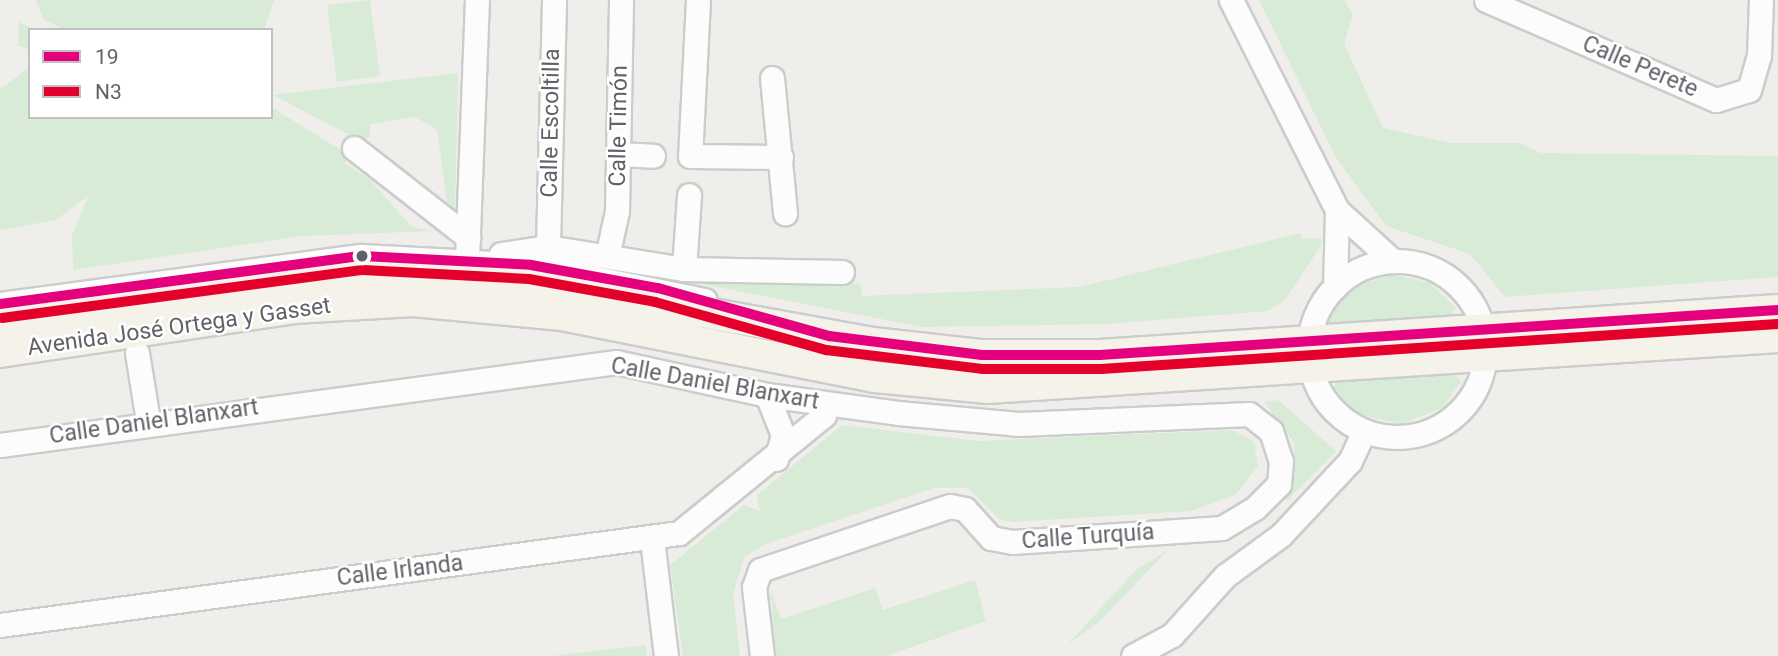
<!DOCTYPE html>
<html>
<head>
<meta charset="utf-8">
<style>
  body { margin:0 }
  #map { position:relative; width:1778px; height:656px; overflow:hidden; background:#efeeea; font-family:Roboto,sans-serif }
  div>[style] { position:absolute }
  .green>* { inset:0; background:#d8ebd6 }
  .roads { filter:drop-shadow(2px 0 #cbcccc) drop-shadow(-2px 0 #cbcccc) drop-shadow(0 2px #cbcccc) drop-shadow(0 -2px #cbcccc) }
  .minor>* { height:23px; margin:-11.5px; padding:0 11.5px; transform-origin:11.5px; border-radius:11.5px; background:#fdfcfc }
  .minor>.ring { margin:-11.5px; padding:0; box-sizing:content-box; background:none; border:23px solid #fdfcfc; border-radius:50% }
  .major>* { height:30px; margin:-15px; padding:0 15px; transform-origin:15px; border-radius:15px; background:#f4f2e9 }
  .bus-1>* { height:10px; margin:-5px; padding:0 5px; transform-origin:5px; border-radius:5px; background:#e5007d }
  .bus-2>* { height:10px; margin:-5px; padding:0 5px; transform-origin:5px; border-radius:5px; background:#e4002b }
  .dots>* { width:19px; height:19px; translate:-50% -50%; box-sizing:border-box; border:4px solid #fff; border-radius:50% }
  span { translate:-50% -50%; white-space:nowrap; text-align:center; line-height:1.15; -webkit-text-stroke:5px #fff; paint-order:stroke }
  .street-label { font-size:23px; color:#5f6368 }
  .legend { position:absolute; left:28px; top:28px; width:245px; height:91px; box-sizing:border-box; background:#fff; border:2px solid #bfc1c3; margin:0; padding:9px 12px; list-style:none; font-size:21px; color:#5f6368 }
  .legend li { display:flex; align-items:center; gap:14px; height:35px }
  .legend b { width:35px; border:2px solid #bfc1c3 }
</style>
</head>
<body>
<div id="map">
  <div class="green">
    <i style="clip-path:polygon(36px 0,274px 0,264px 30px,66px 30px,44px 20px)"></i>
    <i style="clip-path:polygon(370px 0,380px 76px,337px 82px,327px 5px)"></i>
    <i style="clip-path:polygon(1259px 0,1344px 0,1353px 14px,1344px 44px,1383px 128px,1450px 143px,1519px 143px,1541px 153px,1778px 156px,1778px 277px,1505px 297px,1470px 254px,1386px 226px,1335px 156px)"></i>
    <i style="clip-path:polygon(19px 22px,36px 30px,30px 30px,30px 49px,18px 46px)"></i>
    <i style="clip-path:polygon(30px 66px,30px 117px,271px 117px,271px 107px,349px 155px,345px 164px,369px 179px,412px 227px,433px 231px,302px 236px,73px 270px,72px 235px,89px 195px,56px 220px,0 230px,0 90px)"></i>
    <i style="clip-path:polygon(458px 73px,455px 211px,447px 201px,437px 130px,415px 117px,370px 124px,370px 137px,359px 140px,271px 94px,271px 86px,273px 95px)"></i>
    <i style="clip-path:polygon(1301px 233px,1302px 239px,1321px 238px,1322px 244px,1285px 300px,1268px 311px,1106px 324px,922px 327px,655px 275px,860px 284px,862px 296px,1079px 287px)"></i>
    <i style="clip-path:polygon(1391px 274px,1430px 283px,1456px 308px,1451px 316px,1328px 325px,1331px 309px,1351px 288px)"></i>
    <i style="clip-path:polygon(1456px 375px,1461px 382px,1442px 408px,1401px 424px,1357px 414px,1332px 390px,1336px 382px)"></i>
    <i style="clip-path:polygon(1278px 400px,1336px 451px,1286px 502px,1295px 444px,1264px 402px)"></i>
    <i style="clip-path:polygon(842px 425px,978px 441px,1233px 430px,1254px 442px,1258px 466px,1235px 495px,1191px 511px,1013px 522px,1000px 520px,968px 488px,934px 488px,763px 545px,744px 557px,733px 595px,740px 656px,683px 656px,670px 565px,744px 505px,760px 511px,757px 495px)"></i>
    <i style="clip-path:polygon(1168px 550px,1099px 622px,1067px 645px,1136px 570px)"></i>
    <i style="clip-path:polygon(975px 580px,986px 621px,886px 656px,776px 656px,770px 588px,781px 619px,875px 588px,883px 610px)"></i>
    <i style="clip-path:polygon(645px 645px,647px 656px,553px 656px,618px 648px)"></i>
  </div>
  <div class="roads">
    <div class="minor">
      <i style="left:698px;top:0;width:156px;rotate:92.9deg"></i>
      <i style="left:690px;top:156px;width:91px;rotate:0.6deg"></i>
      <i style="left:1231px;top:0;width:235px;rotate:63.2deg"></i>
      <i style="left:1337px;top:210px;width:76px;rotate:42.3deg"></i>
      <i style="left:1486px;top:0;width:251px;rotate:23.5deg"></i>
      <i style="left:1716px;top:100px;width:34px;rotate:-17deg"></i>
      <i style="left:1749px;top:90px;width:35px;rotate:-74deg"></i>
      <i style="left:1759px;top:56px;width:56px;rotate:-88deg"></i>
      <i style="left:772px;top:78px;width:136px;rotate:84.5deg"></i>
      <i style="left:354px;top:148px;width:145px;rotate:38deg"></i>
      <i style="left:618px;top:154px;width:35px;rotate:3deg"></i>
      <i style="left:548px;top:247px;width:247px;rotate:-88.6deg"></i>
      <i style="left:608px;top:252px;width:42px;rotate:-77.6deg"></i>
      <i style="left:617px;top:211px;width:211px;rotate:-88.9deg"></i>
      <i style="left:501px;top:254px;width:48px;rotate:-8.5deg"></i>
      <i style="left:548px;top:247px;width:138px;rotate:9.2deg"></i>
      <i style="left:684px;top:269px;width:158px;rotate:1.1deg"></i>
      <i style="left:467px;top:259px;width:259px;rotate:-87.8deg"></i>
      <i class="ring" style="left:1309px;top:261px;width:153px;height:153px"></i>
      <i style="left:684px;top:269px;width:74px;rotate:-86.1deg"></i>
      <i style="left:1335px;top:287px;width:77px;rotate:-88.5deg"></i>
      <i style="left:0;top:304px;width:365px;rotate:-7.6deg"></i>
      <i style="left:362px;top:256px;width:169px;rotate:3deg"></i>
      <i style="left:531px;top:265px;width:177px;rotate:11.4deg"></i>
      <i style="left:137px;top:353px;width:69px;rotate:80.8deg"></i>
      <i style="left:767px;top:395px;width:43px;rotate:68.2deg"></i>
      <i style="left:783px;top:435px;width:25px;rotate:106deg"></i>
      <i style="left:0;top:445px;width:622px;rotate:-7.67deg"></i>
      <i style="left:616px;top:362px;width:155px;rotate:12.3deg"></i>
      <i style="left:767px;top:395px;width:132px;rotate:7.8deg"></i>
      <i style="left:898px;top:413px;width:121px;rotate:5.2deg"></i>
      <i style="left:1019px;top:424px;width:230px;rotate:-2.5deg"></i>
      <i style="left:1249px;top:414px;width:28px;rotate:38deg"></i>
      <i style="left:1271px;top:431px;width:32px;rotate:72deg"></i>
      <i style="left:1281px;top:461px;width:23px;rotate:95deg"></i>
      <i style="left:1279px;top:484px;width:34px;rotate:135deg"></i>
      <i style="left:1255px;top:508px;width:39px;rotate:149deg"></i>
      <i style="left:1222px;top:528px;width:210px;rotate:176.2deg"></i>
      <i style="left:1012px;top:542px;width:21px;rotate:-169deg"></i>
      <i style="left:991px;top:538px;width:39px;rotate:-132deg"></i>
      <i style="left:965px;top:509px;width:15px;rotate:-169deg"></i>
      <i style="left:950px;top:506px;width:200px;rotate:161.4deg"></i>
      <i style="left:760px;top:570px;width:18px;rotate:109deg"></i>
      <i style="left:754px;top:587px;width:69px;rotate:83.4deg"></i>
      <i style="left:652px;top:539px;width:118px;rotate:83.2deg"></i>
      <i style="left:0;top:625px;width:685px;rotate:-7.72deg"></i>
      <i style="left:679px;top:533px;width:187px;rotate:-39.1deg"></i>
      <i style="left:1133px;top:656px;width:44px;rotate:-28.3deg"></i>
      <i style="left:1172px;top:635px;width:79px;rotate:-48.1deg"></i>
      <i style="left:1225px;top:576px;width:69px;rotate:-36.2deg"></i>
      <i style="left:1281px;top:535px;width:101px;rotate:-47deg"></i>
      <i style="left:1350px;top:461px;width:33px;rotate:-65deg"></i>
    </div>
    <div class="major">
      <i style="left:0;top:324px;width:295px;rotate:-8.4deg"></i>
      <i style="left:292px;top:281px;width:123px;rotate:-2.8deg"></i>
      <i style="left:415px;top:275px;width:138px;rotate:4.1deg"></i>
      <i style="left:553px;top:285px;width:325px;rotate:10.3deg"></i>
      <i style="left:873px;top:343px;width:110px;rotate:6.3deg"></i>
      <i style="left:982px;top:355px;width:118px"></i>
      <i style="left:1100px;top:355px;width:679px;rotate:-3.8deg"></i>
      <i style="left:0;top:352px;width:297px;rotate:-8.5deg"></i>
      <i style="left:294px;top:308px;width:119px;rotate:-3.4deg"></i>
      <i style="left:413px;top:301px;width:150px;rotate:5.4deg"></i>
      <i style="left:562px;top:315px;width:319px;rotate:11.2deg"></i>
      <i style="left:875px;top:377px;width:113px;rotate:5.6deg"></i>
      <i style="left:987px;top:388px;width:793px;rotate:-3.69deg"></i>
    </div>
  </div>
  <div class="bus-1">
    <i style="left:0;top:304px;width:365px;rotate:-7.6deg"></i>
    <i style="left:362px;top:256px;width:169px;rotate:3deg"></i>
    <i style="left:531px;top:265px;width:129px;rotate:10.3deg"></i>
    <i style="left:658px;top:288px;width:178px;rotate:15.7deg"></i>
    <i style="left:829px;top:336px;width:154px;rotate:7.1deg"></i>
    <i style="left:982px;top:355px;width:118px"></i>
    <i style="left:1100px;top:355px;width:679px;rotate:-3.8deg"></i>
  </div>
  <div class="bus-2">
    <i style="left:2px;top:318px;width:364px;rotate:-7.6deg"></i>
    <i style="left:363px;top:270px;width:166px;rotate:3.1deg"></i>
    <i style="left:529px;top:279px;width:128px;rotate:10.3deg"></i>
    <i style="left:655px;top:302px;width:178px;rotate:15.7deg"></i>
    <i style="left:826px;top:350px;width:157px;rotate:6.9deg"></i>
    <i style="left:982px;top:369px;width:119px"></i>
    <i style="left:1101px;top:369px;width:678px;rotate:-3.8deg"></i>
  </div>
  <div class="dots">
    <i style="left:362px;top:256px;background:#5f6368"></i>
  </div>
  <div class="street-label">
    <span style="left:1640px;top:67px;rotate:23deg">Calle Perete</span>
    <span style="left:551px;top:123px;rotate:-89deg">Calle Escoltilla</span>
    <span style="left:619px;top:126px;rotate:-89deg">Calle Timón</span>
    <span style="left:179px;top:327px;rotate:-8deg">Avenida José Ortega y Gasset</span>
    <span style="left:715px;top:384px;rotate:10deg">Calle Daniel Blanxart</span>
    <span style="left:154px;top:422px;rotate:-8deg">Calle Daniel Blanxart</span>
    <span style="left:1088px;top:537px;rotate:-4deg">Calle Turquía</span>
    <span style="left:400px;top:571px;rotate:-7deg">Calle Irlanda</span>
  </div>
  <ul class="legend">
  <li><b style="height:9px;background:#e5007d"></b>19</li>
  <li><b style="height:9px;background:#e4002b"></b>N3</li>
  </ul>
</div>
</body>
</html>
